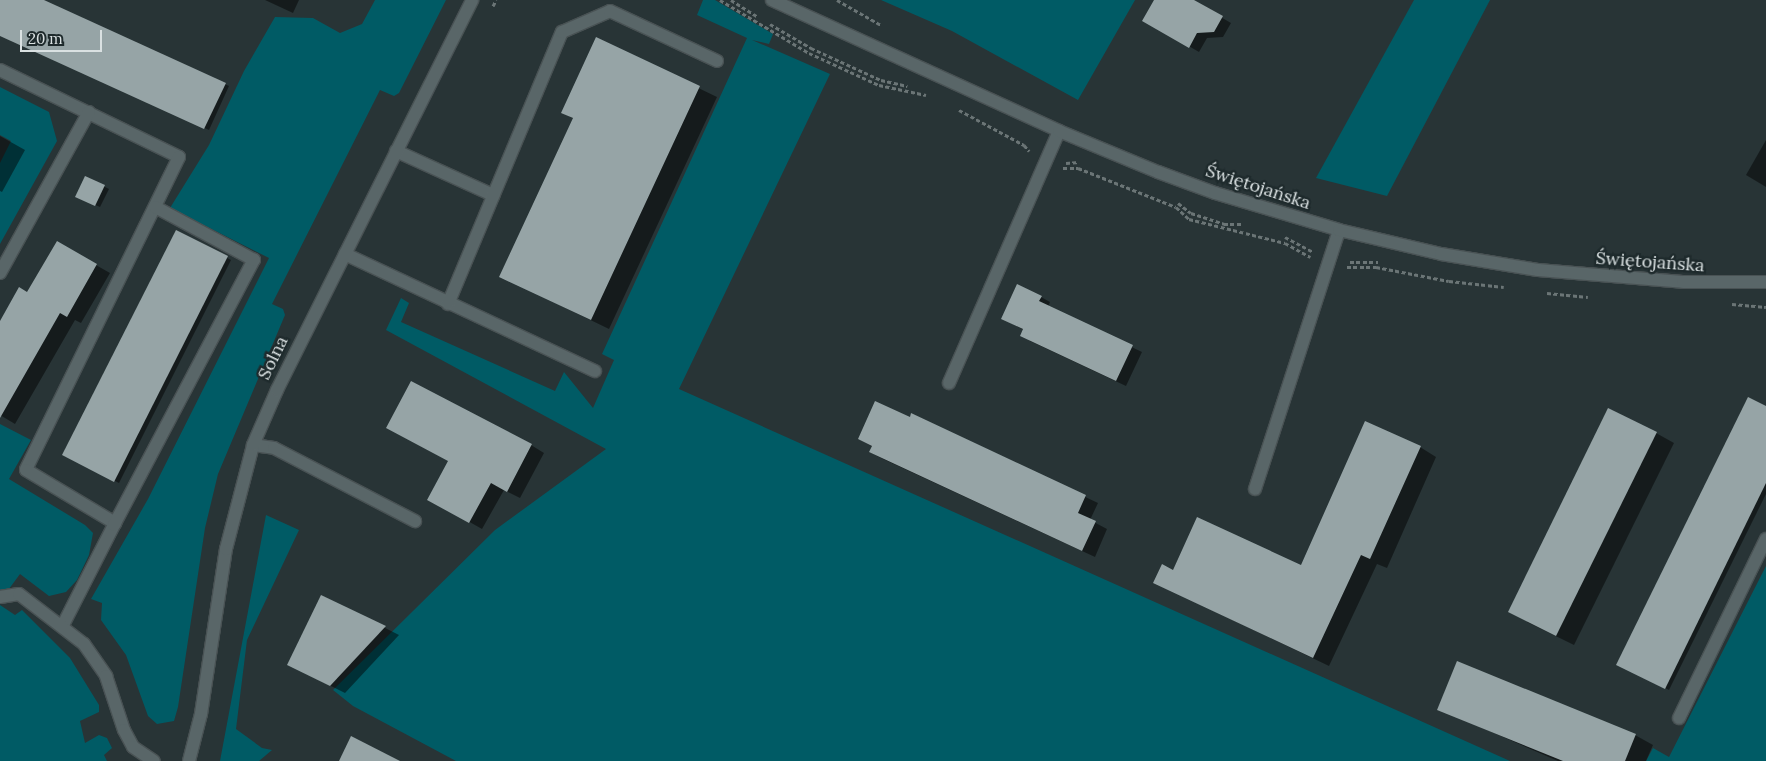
<!DOCTYPE html>
<html>
<head>
<meta charset="utf-8">
<style>
  body { margin:0 }
  #map { position:relative; width:1766px; height:761px; overflow:hidden; background:#283436; font-family:Lora,serif }
  div>[style] { position:absolute }
  .green>* { inset:0; background:#005b65 }
  .shadow>* { inset:0; background:#0007 }
  .building>* { inset:0; background:#96a4a6 }
  .path>* { height:3px; margin-top:-1.5px; transform-origin:0; background:repeating-linear-gradient(90deg,#6b7576 0 4px,transparent 0 6.5px) }
  .roads { filter:drop-shadow(1px 0 #495254) drop-shadow(-1px 0 #495254) drop-shadow(0 1px #495254) drop-shadow(0 -1px #495254) }
  .service>* { height:12px; margin:-6px; padding:0 6px; transform-origin:6px; border-radius:6px; background:#596668 }
  .minor>* { height:12px; margin:-6px; padding:0 6px; transform-origin:6px; border-radius:6px; background:#596668 }
  .tertiary>* { height:12px; margin:-6px; padding:0 6px; transform-origin:6px; border-radius:6px; background:#596668 }
  span { translate:-50% -50%; white-space:nowrap; text-align:center; line-height:1.15; -webkit-text-stroke:5px #1e2a2c; paint-order:stroke }
  .street-label { font-size:18px; color:#dae1e2 }
  .scale { position:absolute; left:20px; top:30px; width:82px; height:22px; box-sizing:border-box; border:2px solid #dae1e2; border-top:0; padding-left:6px; font-size:15px; line-height:18px; white-space:nowrap; color:#dae1e2; -webkit-text-stroke:4px #1e2a2c; paint-order:stroke }
</style>
</head>
<body>
<div id="map">
  <div class="green">
    <i style="clip-path:polygon(375px 0,446px 0,399px 93px,394px 96px,380px 90px,272px 304px,283px 309px,285px 315px,218px 474px,205px 528px,178px 707px,174px 721px,157px 724px,148px 716px,126px 655px,101px 620px,102px 603px,91px 599px,148px 499px,269px 258px,170px 208px,209px 145px,244px 71px,275px 17px,313px 18px,340px 33px,362px 24px)"></i>
    <i style="clip-path:polygon(703px 0,715px 0,773px 34px,769px 44px,752px 40px,830px 74px,679px 389px,1510px 761px,456px 761px,353px 706px,333px 690px,495px 530px,606px 449px,386px 330px,401px 298px,409px 303px,401px 322px,555px 391px,564px 372px,593px 408px,614px 360px,602px 354px,747px 38px,697px 15px)"></i>
    <i style="clip-path:polygon(881px 0,1135px 0,1078px 100px,952px 31px)"></i>
    <i style="clip-path:polygon(1414px 0,1490px 0,1387px 196px,1316px 178px)"></i>
    <i style="clip-path:polygon(0 87px,49px 112px,57px 141px,0 244px,0 163px,11px 141px,0 135px)"></i>
    <i style="clip-path:polygon(0 424px,31px 440px,9px 479px,85px 525px,93px 533px,89px 555px,77px 580px,66px 592px,49px 596px,20px 574px,6px 593px,0 592px)"></i>
    <i style="clip-path:polygon(266px 515px,299px 530px,247px 640px,236px 729px,262px 748px,272px 750px,259px 761px,220px 761px)"></i>
    <i style="clip-path:polygon(1766px 566px,1766px 761px,1646px 761px,1653px 748px,1669px 757px)"></i>
    <i style="clip-path:polygon(0 605px,15px 615px,22px 610px,70px 658px,99px 705px,99px 712px,80px 721px,85px 743px,99px 735px,107px 738px,112px 748px,104px 755px,107px 761px,0 761px)"></i>
  </div>
  <div class="shadow">
    <i style="clip-path:polygon(0 0,41px 0,229px 86px,209px 130px,0 35px)"></i>
    <i style="clip-path:polygon(265px 0,299px 0,293px 13px)"></i>
    <i style="clip-path:polygon(1155px 0,1183px 0,1200px 5px,1231px 23px,1223px 37px,1207px 38px,1199px 52px,1144px 20px)"></i>
    <i style="clip-path:polygon(597px 39px,717px 97px,609px 329px,500px 276px,574px 119px,562px 112px)"></i>
    <i style="clip-path:polygon(0 136px,25px 150px,2px 192px,0 191px)"></i>
    <i style="clip-path:polygon(1766px 140px,1766px 187px,1746px 175px)"></i>
    <i style="clip-path:polygon(85px 177px,109px 189px,100px 207px,81px 199px)"></i>
    <i style="clip-path:polygon(176px 232px,231px 260px,119px 483px,64px 455px)"></i>
    <i style="clip-path:polygon(57px 243px,110px 273px,81px 323px,75px 320px,15px 424px,0 415px,0 323px,28px 294px)"></i>
    <i style="clip-path:polygon(1041px 297px,1050px 302px,1048px 307px,1142px 352px,1126px 386px,1030px 341px,1024px 330px,1003px 319px)"></i>
    <i style="clip-path:polygon(1766px 407px,1766px 494px,1669px 690px,1622px 667px)"></i>
    <i style="clip-path:polygon(912px 415px,1098px 503px,1090px 520px,1107px 529px,1095px 557px,883px 459px,870px 452px,873px 447px,859px 439px,911px 418px)"></i>
    <i style="clip-path:polygon(1656px 433px,1674px 443px,1574px 645px,1527px 622px)"></i>
    <i style="clip-path:polygon(531px 445px,544px 453px,520px 498px,504px 490px,482px 529px,429px 499px,450px 461px)"></i>
    <i style="clip-path:polygon(1420px 447px,1436px 457px,1387px 568px,1377px 564px,1329px 666px,1155px 583px,1301px 567px)"></i>
    <i style="clip-path:polygon(322px 596px,399px 635px,345px 693px,303px 672px)"></i>
    <i style="clip-path:polygon(1439px 709px,1635px 735px,1653px 745px,1646px 761px,1558px 761px)"></i>
  </div>
  <div class="building">
    <i style="clip-path:polygon(0 0,44px 0,226px 83px,204px 129px,0 36px)"></i>
    <i style="clip-path:polygon(1154px 0,1194px 0,1223px 16px,1214px 32px,1197px 33px,1189px 48px,1142px 21px)"></i>
    <i style="clip-path:polygon(596px 37px,700px 86px,591px 320px,499px 277px,573px 118px,561px 113px)"></i>
    <i style="clip-path:polygon(85px 176px,105px 185px,95px 206px,75px 197px)"></i>
    <i style="clip-path:polygon(176px 230px,228px 256px,114px 482px,62px 455px)"></i>
    <i style="clip-path:polygon(57px 241px,97px 264px,67px 317px,60px 313px,0 418px,0 321px,19px 287px,27px 292px)"></i>
    <i style="clip-path:polygon(1017px 284px,1042px 296px,1039px 301px,1133px 345px,1116px 381px,1020px 336px,1023px 329px,1001px 319px)"></i>
    <i style="clip-path:polygon(411px 381px,532px 444px,507px 492px,491px 483px,469px 523px,427px 500px,448px 461px,386px 428px)"></i>
    <i style="clip-path:polygon(1748px 397px,1766px 406px,1766px 483px,1665px 689px,1616px 665px)"></i>
    <i style="clip-path:polygon(875px 401px,910px 417px,911px 413px,1086px 495px,1078px 513px,1096px 521px,1082px 551px,869px 452px,872px 446px,858px 439px)"></i>
    <i style="clip-path:polygon(1608px 408px,1657px 432px,1556px 636px,1508px 612px)"></i>
    <i style="clip-path:polygon(1365px 421px,1421px 446px,1370px 559px,1361px 555px,1313px 658px,1153px 583px,1162px 564px,1173px 570px,1197px 517px,1301px 565px)"></i>
    <i style="clip-path:polygon(321px 595px,386px 626px,330px 686px,287px 665px)"></i>
    <i style="clip-path:polygon(1457px 661px,1636px 734px,1625px 761px,1563px 761px,1437px 710px)"></i>
    <i style="clip-path:polygon(351px 736px,400px 761px,339px 761px)"></i>
  </div>
  <div class="path">
    <i style="left:720px;top:0;width:104px;rotate:30.8deg"></i>
    <i style="left:809px;top:53px;width:77px;rotate:24.6deg"></i>
    <i style="left:879px;top:85px;width:48px;rotate:12deg"></i>
    <i style="left:731px;top:0;width:32px;rotate:32deg"></i>
    <i style="left:837px;top:0;width:51px;rotate:29.6deg"></i>
    <i style="left:493px;top:6px;width:7px;rotate:-63deg"></i>
    <i style="left:770px;top:24px;width:48px;rotate:30.3deg"></i>
    <i style="left:811px;top:48px;width:77px;rotate:24.6deg"></i>
    <i style="left:881px;top:80px;width:27px;rotate:13deg"></i>
    <i style="left:959px;top:110px;width:74px;rotate:28.3deg"></i>
    <i style="left:1024px;top:145px;width:8px;rotate:50deg"></i>
    <i style="left:1066px;top:163px;width:13px;rotate:-4deg"></i>
    <i style="left:1063px;top:168px;width:15px"></i>
    <i style="left:1078px;top:168px;width:105px;rotate:21.7deg"></i>
    <i style="left:1176px;top:207px;width:18px;rotate:43deg"></i>
    <i style="left:1189px;top:219px;width:99px;rotate:14deg"></i>
    <i style="left:1285px;top:243px;width:29px;rotate:29deg"></i>
    <i style="left:1178px;top:203px;width:16px;rotate:38deg"></i>
    <i style="left:1191px;top:213px;width:35px;rotate:18deg"></i>
    <i style="left:1224px;top:224px;width:17px"></i>
    <i style="left:1285px;top:237px;width:32px;rotate:28deg"></i>
    <i style="left:1350px;top:262px;width:28px"></i>
    <i style="left:1347px;top:267px;width:29px"></i>
    <i style="left:1376px;top:267px;width:74px;rotate:10.9deg"></i>
    <i style="left:1449px;top:281px;width:55px;rotate:6.2deg"></i>
    <i style="left:1547px;top:293px;width:41px;rotate:5.6deg"></i>
    <i style="left:1732px;top:304px;width:34px;rotate:5deg"></i>
  </div>
  <div class="roads">
    <div class="service">
      <i style="left:0;top:70px;width:199px;rotate:25.9deg"></i>
      <i style="left:179px;top:157px;width:348px;rotate:116.1deg"></i>
      <i style="left:26px;top:470px;width:104px;rotate:30.8deg"></i>
      <i style="left:115px;top:523px;width:114px;rotate:117deg"></i>
      <i style="left:396px;top:151px;width:107px;rotate:24.4deg"></i>
      <i style="left:345px;top:254px;width:276px;rotate:25.1deg"></i>
      <i style="left:0;top:273px;width:184px;rotate:-61.1deg"></i>
      <i style="left:448px;top:304px;width:295px;rotate:-67.3deg"></i>
      <i style="left:562px;top:32px;width:52px;rotate:-23.6deg"></i>
      <i style="left:610px;top:11px;width:118px;rotate:25deg"></i>
      <i style="left:949px;top:383px;width:275px;rotate:-66.4deg"></i>
      <i style="left:253px;top:445px;width:21px;rotate:8deg"></i>
      <i style="left:274px;top:448px;width:159px;rotate:27.4deg"></i>
      <i style="left:1255px;top:489px;width:272px;rotate:-72deg"></i>
      <i style="left:114px;top:525px;width:300px;rotate:-62.2deg"></i>
      <i style="left:254px;top:260px;width:112px;rotate:-151.8deg"></i>
      <i style="left:0;top:597px;width:19px;rotate:-9deg"></i>
      <i style="left:19px;top:594px;width:82px;rotate:37.6deg"></i>
      <i style="left:84px;top:644px;width:39px;rotate:55deg"></i>
      <i style="left:106px;top:676px;width:57px;rotate:71.6deg"></i>
      <i style="left:124px;top:730px;width:19px;rotate:62deg"></i>
      <i style="left:133px;top:747px;width:25px;rotate:34deg"></i>
      <i style="left:1679px;top:718px;width:199px;rotate:-64.1deg"></i>
    </div>
    <div class="minor">
      <i style="left:189px;top:761px;width:49px;rotate:-75.7deg"></i>
      <i style="left:201px;top:714px;width:167px;rotate:-81.4deg"></i>
      <i style="left:226px;top:549px;width:107px;rotate:-75.4deg"></i>
      <i style="left:253px;top:445px;width:60px;rotate:-66.4deg"></i>
      <i style="left:277px;top:390px;width:436px;rotate:-63.4deg"></i>
    </div>
    <div class="tertiary">
      <i style="left:772px;top:0;width:315px;rotate:24.5deg"></i>
      <i style="left:1059px;top:131px;width:107px;rotate:22.5deg"></i>
      <i style="left:1158px;top:172px;width:61px;rotate:20.2deg"></i>
      <i style="left:1215px;top:193px;width:129px;rotate:16.6deg"></i>
      <i style="left:1339px;top:230px;width:105px;rotate:13.2deg"></i>
      <i style="left:1441px;top:254px;width:98px;rotate:9.4deg"></i>
      <i style="left:1538px;top:270px;width:145px;rotate:4.7deg"></i>
      <i style="left:1683px;top:282px;width:83px"></i>
    </div>
  </div>
  <div class="street-label">
    <span style="left:1258px;top:187px;rotate:18deg">Świętojańska</span>
    <span style="left:1650px;top:262px;rotate:4deg">Świętojańska</span>
    <span style="left:273px;top:358px;rotate:-64deg">Solna</span>
  </div>
  <div class="scale">20 m</div>
</div>
</body>
</html>
